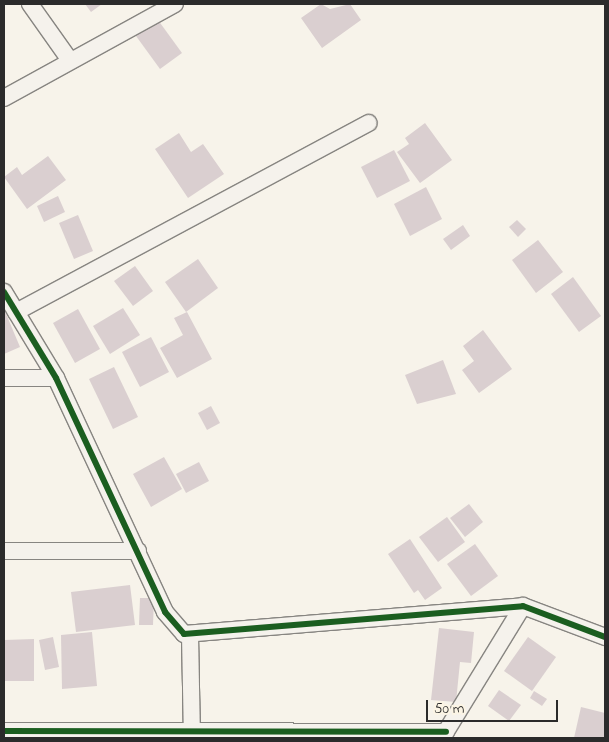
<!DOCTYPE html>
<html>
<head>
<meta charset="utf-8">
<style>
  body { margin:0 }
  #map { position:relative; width:609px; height:742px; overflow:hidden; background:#f7f3ea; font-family:"Indie Flower",sans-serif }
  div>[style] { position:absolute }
  .building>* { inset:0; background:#dacfd0 }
  .roads { filter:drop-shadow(1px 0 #878581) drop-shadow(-1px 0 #878581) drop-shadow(0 1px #878581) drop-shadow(0 -1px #878581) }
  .minor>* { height:16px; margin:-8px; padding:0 8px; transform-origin:8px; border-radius:8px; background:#f5f2ec }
  .cycleway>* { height:6px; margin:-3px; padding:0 3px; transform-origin:3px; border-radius:3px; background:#1b5e20 }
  span { translate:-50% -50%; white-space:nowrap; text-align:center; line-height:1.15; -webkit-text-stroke:4.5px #fcf5e5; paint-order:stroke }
  .frame { position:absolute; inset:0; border:5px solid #2b2b2b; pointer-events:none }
  .scale { position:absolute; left:426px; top:700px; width:132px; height:22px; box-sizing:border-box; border:2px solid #2b2b2b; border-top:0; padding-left:6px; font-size:15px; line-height:18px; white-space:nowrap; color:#2b2b2b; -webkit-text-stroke:4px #fcf5e5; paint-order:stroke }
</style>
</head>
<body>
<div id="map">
  <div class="building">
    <i style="clip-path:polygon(85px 4px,102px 4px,91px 12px)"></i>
    <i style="clip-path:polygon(321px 4px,330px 9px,350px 4px,361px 20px,322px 48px,301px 18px)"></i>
    <i style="clip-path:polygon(158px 20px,182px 53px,160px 69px,136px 36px)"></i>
    <i style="clip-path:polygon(425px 123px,452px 160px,420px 183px,397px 152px,409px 144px,405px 138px)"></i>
    <i style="clip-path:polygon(179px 133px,191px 152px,203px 144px,224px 174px,188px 198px,155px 149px)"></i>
    <i style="clip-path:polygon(394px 150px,410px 181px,377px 198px,361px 167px)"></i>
    <i style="clip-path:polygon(48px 156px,66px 180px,27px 209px,4px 177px,17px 167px,22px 175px)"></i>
    <i style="clip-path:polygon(426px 187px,442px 219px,410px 236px,394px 204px)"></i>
    <i style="clip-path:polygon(58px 196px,65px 212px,44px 222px,37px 206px)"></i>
    <i style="clip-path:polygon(78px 215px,93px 251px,74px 259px,59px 223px)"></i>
    <i style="clip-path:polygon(517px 220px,526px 229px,518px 237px,509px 227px)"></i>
    <i style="clip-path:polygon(463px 225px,470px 236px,451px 250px,443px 239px)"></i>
    <i style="clip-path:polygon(538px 240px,563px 272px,536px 293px,512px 260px)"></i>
    <i style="clip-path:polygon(198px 259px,218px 288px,186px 312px,165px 282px)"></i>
    <i style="clip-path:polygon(135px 266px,153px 291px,133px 306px,114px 281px)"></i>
    <i style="clip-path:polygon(573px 277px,601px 316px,579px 332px,551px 294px)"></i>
    <i style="clip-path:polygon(123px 308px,140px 335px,110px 354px,93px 326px)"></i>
    <i style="clip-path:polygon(4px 309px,20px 347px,4px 354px)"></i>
    <i style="clip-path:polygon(78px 309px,100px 349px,75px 363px,53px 323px)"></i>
    <i style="clip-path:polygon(187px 312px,212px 359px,177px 378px,160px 348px,183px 335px,174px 318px)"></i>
    <i style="clip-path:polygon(483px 330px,512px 369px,479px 393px,462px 370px,474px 361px,463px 346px)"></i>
    <i style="clip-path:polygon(151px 337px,169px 372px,140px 387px,122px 352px)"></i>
    <i style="clip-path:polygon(443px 360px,456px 394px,417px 404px,405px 375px)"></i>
    <i style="clip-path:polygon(114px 367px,138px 417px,113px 429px,89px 379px)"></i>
    <i style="clip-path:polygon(211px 406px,220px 423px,207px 430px,198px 413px)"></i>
    <i style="clip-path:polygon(164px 457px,182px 489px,151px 507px,133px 474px)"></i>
    <i style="clip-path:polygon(199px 462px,209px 481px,186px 493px,176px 474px)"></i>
    <i style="clip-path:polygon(469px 504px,483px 522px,465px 537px,450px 518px)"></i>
    <i style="clip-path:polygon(447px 517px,465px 542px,438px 562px,419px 537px)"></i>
    <i style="clip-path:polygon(410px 539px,442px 588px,425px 600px,418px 590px,414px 593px,388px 554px)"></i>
    <i style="clip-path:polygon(475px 544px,498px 576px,471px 596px,447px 564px)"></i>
    <i style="clip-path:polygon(130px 585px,135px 625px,76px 632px,71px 592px)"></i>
    <i style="clip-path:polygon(140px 598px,154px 598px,153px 625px,139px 625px)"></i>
    <i style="clip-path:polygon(439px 628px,474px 632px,471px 663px,460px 662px,456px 702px,431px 700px)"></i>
    <i style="clip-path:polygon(92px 632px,97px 686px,62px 689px,61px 635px)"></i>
    <i style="clip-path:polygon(53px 637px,59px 667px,45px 670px,39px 640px)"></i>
    <i style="clip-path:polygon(528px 637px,556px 657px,532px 691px,504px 671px)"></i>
    <i style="clip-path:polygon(34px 639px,34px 681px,4px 681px,4px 640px)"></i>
    <i style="clip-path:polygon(499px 690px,521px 705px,509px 721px,488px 706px)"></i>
    <i style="clip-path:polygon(534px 691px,547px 699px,542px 706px,530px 698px)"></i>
    <i style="clip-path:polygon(581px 707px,605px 713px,605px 738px,574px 738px)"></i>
  </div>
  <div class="roads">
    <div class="minor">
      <i style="left:30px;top:4px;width:67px;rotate:54.7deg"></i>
      <i style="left:4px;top:98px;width:195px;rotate:-28.8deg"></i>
      <i style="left:4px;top:292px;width:100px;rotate:58.8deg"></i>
      <i style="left:56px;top:378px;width:258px;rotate:65deg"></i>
      <i style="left:165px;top:612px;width:29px;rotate:49deg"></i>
      <i style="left:184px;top:634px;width:340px;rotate:-4.7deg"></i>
      <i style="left:523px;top:606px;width:88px;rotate:20.7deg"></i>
      <i style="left:16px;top:312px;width:400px;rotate:-28.2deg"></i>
      <i style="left:4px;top:378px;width:52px"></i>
      <i style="left:4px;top:551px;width:134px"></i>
      <i style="left:190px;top:635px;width:103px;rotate:88.9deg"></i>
      <i style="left:4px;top:731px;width:442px;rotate:0.1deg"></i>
      <i style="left:442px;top:738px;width:155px;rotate:-58.5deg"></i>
    </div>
  </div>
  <div class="cycleway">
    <i style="left:4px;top:292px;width:100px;rotate:58.8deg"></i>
    <i style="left:56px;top:378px;width:258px;rotate:65deg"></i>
    <i style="left:165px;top:612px;width:29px;rotate:49deg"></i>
    <i style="left:184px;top:634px;width:340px;rotate:-4.7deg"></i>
    <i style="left:523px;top:606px;width:88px;rotate:20.7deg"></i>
    <i style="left:4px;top:731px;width:442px;rotate:0.1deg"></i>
  </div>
  <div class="frame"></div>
  <div class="scale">50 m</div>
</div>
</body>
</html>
